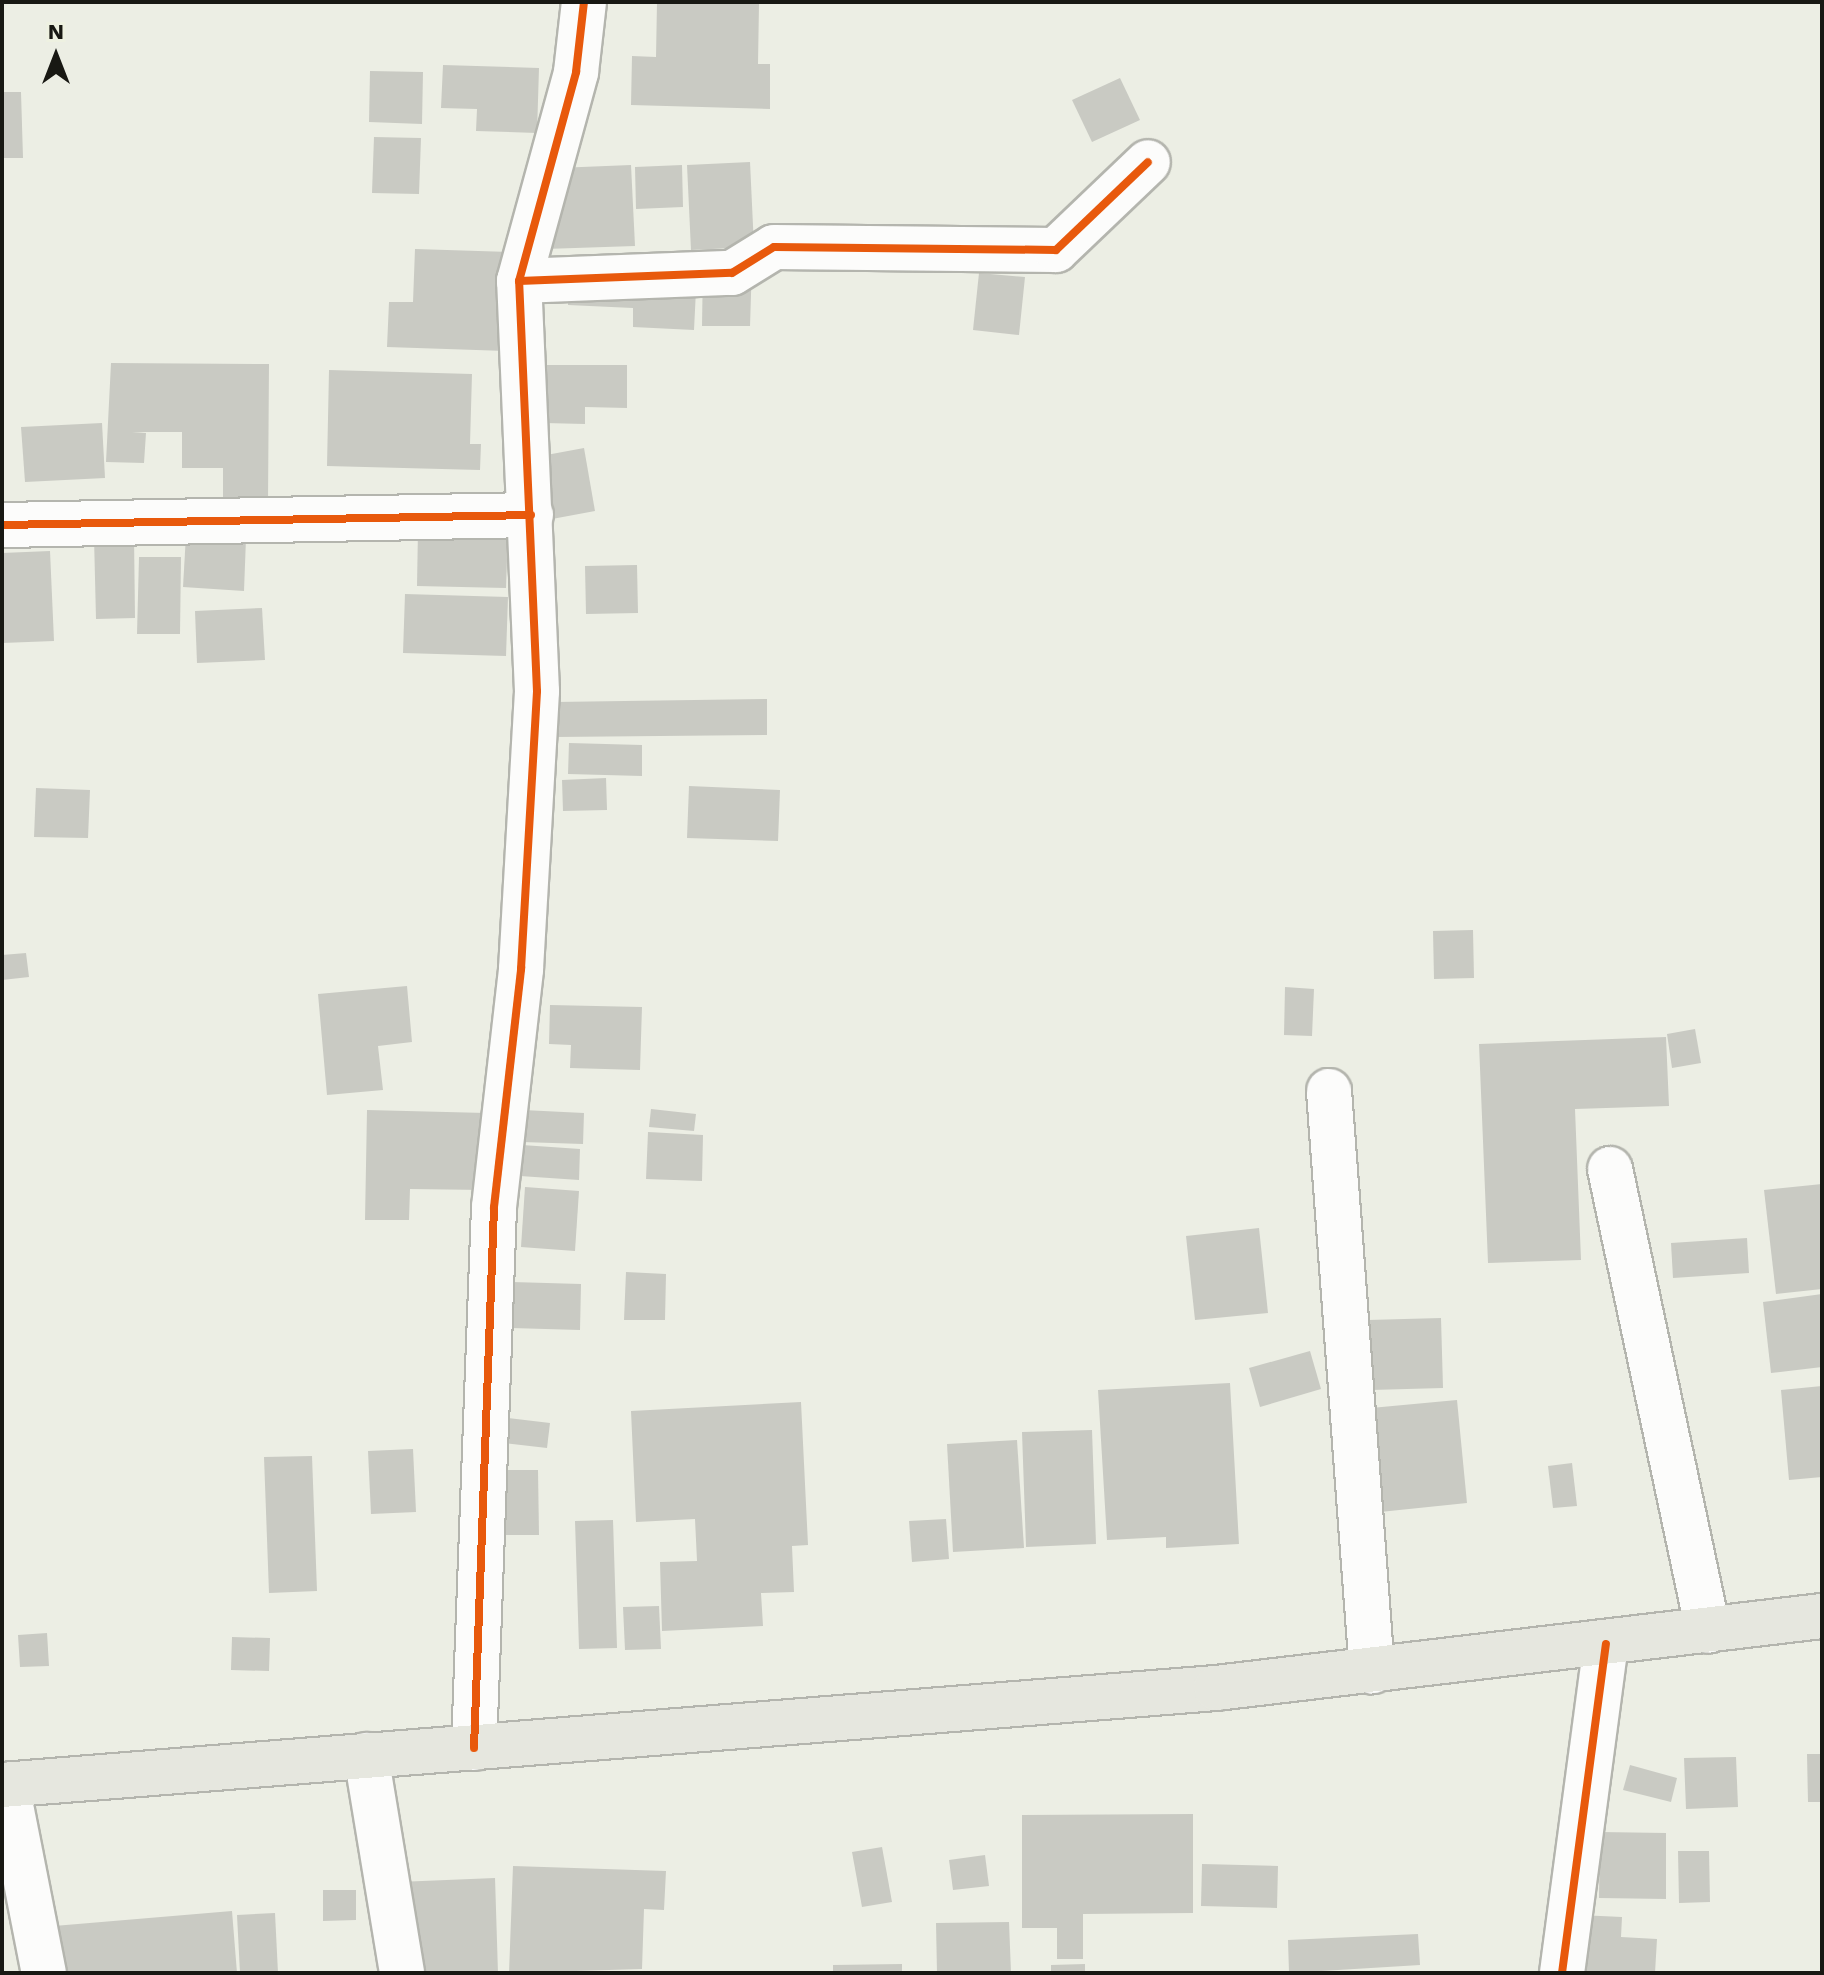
<!DOCTYPE html>
<html>
<head>
<meta charset="utf-8">
<style>
  body { margin:0 }
  #map { position:relative; width:1824px; height:1975px; overflow:hidden; background:#eceee4; font-family:"Work Sans",sans-serif }
  div>[style] { position:absolute }
  .building>* { inset:0; background:#c9cac3 }
  .roads { filter:drop-shadow(2px 0 #b4b5ae) drop-shadow(-2px 0 #b4b5ae) drop-shadow(0 2px #b4b5ae) drop-shadow(0 -2px #b4b5ae) }
  .minor>* { height:44px; margin:-22px; padding:0 22px; transform-origin:22px; border-radius:22px; background:#fcfcfb }
  .major>* { height:44px; margin:-22px; padding:0 22px; transform-origin:22px; border-radius:22px; background:#e6e7df }
  .cycleway>* { height:8px; margin:-4px; padding:0 4px; transform-origin:4px; border-radius:4px; background:#e8590c }
  span { translate:-50% -50%; white-space:nowrap; text-align:center; line-height:1.15; -webkit-text-stroke:8px #eef1e1; paint-order:stroke }
  .frame { position:absolute; inset:0; border:4px solid #181813; pointer-events:none }
  .north { position:absolute; left:16px; top:16px; width:80px; height:80px; -webkit-text-stroke:6px #eef1e1; paint-order:stroke; rotate:0deg; font-size:22px; font-weight:700; line-height:32px; text-align:center; color:#181813 }
  .north::after { content:''; display:block; margin:auto; width:28px; height:36px; background:#181813; clip-path:polygon(50% 0,100% 100%,50% 72%,0 100%) }
</style>
</head>
<body>
<div id="map">
  <div class="building">
    <i style="clip-path:polygon(657px 2px,759px 4px,758px 64px,770px 64px,770px 109px,631px 105px,632px 56px,656px 57px)"></i>
    <i style="clip-path:polygon(443px 65px,539px 68px,537px 133px,476px 131px,477px 109px,441px 108px)"></i>
    <i style="clip-path:polygon(370px 71px,423px 72px,422px 124px,369px 122px)"></i>
    <i style="clip-path:polygon(1120px 78px,1140px 120px,1092px 142px,1072px 100px)"></i>
    <i style="clip-path:polygon(2px 92px,21px 92px,23px 158px,2px 158px)"></i>
    <i style="clip-path:polygon(374px 137px,421px 138px,419px 194px,372px 193px)"></i>
    <i style="clip-path:polygon(750px 162px,754px 247px,691px 250px,687px 165px)"></i>
    <i style="clip-path:polygon(631px 165px,635px 246px,545px 249px,557px 168px)"></i>
    <i style="clip-path:polygon(682px 165px,683px 207px,636px 209px,635px 167px)"></i>
    <i style="clip-path:polygon(415px 249px,513px 252px,506px 351px,387px 347px,389px 302px,413px 302px)"></i>
    <i style="clip-path:polygon(703px 262px,752px 263px,750px 326px,702px 326px)"></i>
    <i style="clip-path:polygon(569px 265px,697px 270px,694px 330px,633px 327px,633px 308px,568px 305px)"></i>
    <i style="clip-path:polygon(979px 273px,1025px 277px,1019px 335px,973px 330px)"></i>
    <i style="clip-path:polygon(111px 363px,269px 364px,268px 501px,223px 501px,223px 468px,182px 468px,182px 432px,132px 432px,146px 433px,144px 463px,106px 462px)"></i>
    <i style="clip-path:polygon(544px 365px,627px 365px,627px 408px,585px 407px,585px 424px,544px 423px)"></i>
    <i style="clip-path:polygon(329px 370px,472px 374px,470px 444px,481px 444px,480px 470px,327px 466px)"></i>
    <i style="clip-path:polygon(102px 423px,105px 478px,25px 482px,21px 427px)"></i>
    <i style="clip-path:polygon(584px 448px,595px 511px,552px 519px,541px 456px)"></i>
    <i style="clip-path:polygon(418px 529px,508px 531px,506px 588px,417px 586px)"></i>
    <i style="clip-path:polygon(186px 535px,246px 538px,244px 591px,183px 587px)"></i>
    <i style="clip-path:polygon(134px 536px,135px 618px,96px 619px,94px 537px)"></i>
    <i style="clip-path:polygon(50px 551px,54px 641px,2px 643px,2px 553px)"></i>
    <i style="clip-path:polygon(139px 557px,181px 557px,180px 634px,137px 634px)"></i>
    <i style="clip-path:polygon(637px 565px,638px 613px,586px 614px,585px 566px)"></i>
    <i style="clip-path:polygon(405px 594px,508px 597px,506px 656px,403px 653px)"></i>
    <i style="clip-path:polygon(262px 608px,265px 660px,197px 663px,195px 611px)"></i>
    <i style="clip-path:polygon(767px 699px,767px 735px,555px 737px,555px 702px)"></i>
    <i style="clip-path:polygon(569px 743px,642px 745px,642px 776px,568px 774px)"></i>
    <i style="clip-path:polygon(606px 778px,607px 810px,563px 811px,562px 780px)"></i>
    <i style="clip-path:polygon(689px 786px,780px 790px,778px 841px,687px 838px)"></i>
    <i style="clip-path:polygon(36px 788px,90px 790px,88px 838px,34px 837px)"></i>
    <i style="clip-path:polygon(1473px 930px,1474px 978px,1434px 979px,1433px 931px)"></i>
    <i style="clip-path:polygon(26px 953px,29px 977px,2px 980px,2px 955px)"></i>
    <i style="clip-path:polygon(407px 986px,412px 1042px,378px 1046px,383px 1090px,327px 1095px,318px 994px)"></i>
    <i style="clip-path:polygon(1285px 987px,1314px 989px,1312px 1036px,1284px 1035px)"></i>
    <i style="clip-path:polygon(550px 1005px,642px 1007px,640px 1070px,570px 1068px,571px 1045px,549px 1044px)"></i>
    <i style="clip-path:polygon(1695px 1029px,1701px 1063px,1672px 1068px,1667px 1034px)"></i>
    <i style="clip-path:polygon(1666px 1037px,1669px 1106px,1575px 1109px,1581px 1260px,1488px 1263px,1479px 1044px)"></i>
    <i style="clip-path:polygon(651px 1109px,696px 1114px,694px 1131px,649px 1127px)"></i>
    <i style="clip-path:polygon(367px 1110px,486px 1113px,484px 1190px,410px 1189px,409px 1220px,365px 1220px)"></i>
    <i style="clip-path:polygon(523px 1110px,584px 1113px,583px 1144px,522px 1142px)"></i>
    <i style="clip-path:polygon(648px 1132px,703px 1135px,702px 1181px,646px 1179px)"></i>
    <i style="clip-path:polygon(522px 1145px,580px 1149px,579px 1180px,520px 1176px)"></i>
    <i style="clip-path:polygon(1822px 1184px,1822px 1289px,1776px 1294px,1764px 1190px)"></i>
    <i style="clip-path:polygon(525px 1187px,579px 1191px,575px 1251px,521px 1247px)"></i>
    <i style="clip-path:polygon(1259px 1228px,1268px 1313px,1195px 1320px,1186px 1236px)"></i>
    <i style="clip-path:polygon(1747px 1238px,1749px 1273px,1673px 1278px,1671px 1243px)"></i>
    <i style="clip-path:polygon(626px 1272px,666px 1274px,665px 1320px,624px 1320px)"></i>
    <i style="clip-path:polygon(512px 1282px,581px 1284px,580px 1330px,511px 1328px)"></i>
    <i style="clip-path:polygon(1822px 1294px,1822px 1367px,1771px 1373px,1763px 1302px)"></i>
    <i style="clip-path:polygon(1441px 1318px,1443px 1388px,1371px 1390px,1368px 1320px)"></i>
    <i style="clip-path:polygon(1310px 1351px,1321px 1389px,1260px 1407px,1249px 1368px)"></i>
    <i style="clip-path:polygon(1230px 1383px,1239px 1544px,1166px 1548px,1166px 1537px,1107px 1540px,1098px 1390px)"></i>
    <i style="clip-path:polygon(1822px 1386px,1822px 1477px,1789px 1480px,1781px 1390px)"></i>
    <i style="clip-path:polygon(1457px 1400px,1467px 1503px,1380px 1512px,1371px 1408px)"></i>
    <i style="clip-path:polygon(801px 1402px,808px 1545px,792px 1546px,794px 1592px,761px 1593px,763px 1626px,662px 1631px,660px 1562px,697px 1561px,695px 1519px,636px 1522px,631px 1411px)"></i>
    <i style="clip-path:polygon(507px 1418px,550px 1423px,547px 1448px,504px 1443px)"></i>
    <i style="clip-path:polygon(1092px 1430px,1096px 1544px,1026px 1547px,1022px 1432px)"></i>
    <i style="clip-path:polygon(1017px 1440px,1024px 1548px,953px 1552px,947px 1444px)"></i>
    <i style="clip-path:polygon(413px 1449px,416px 1512px,371px 1514px,368px 1451px)"></i>
    <i style="clip-path:polygon(312px 1456px,317px 1591px,269px 1593px,264px 1457px)"></i>
    <i style="clip-path:polygon(1572px 1463px,1577px 1506px,1553px 1508px,1548px 1466px)"></i>
    <i style="clip-path:polygon(485px 1470px,538px 1470px,539px 1535px,486px 1535px)"></i>
    <i style="clip-path:polygon(946px 1519px,949px 1559px,912px 1562px,909px 1521px)"></i>
    <i style="clip-path:polygon(613px 1520px,617px 1648px,579px 1649px,575px 1521px)"></i>
    <i style="clip-path:polygon(659px 1606px,661px 1649px,625px 1650px,623px 1607px)"></i>
    <i style="clip-path:polygon(47px 1633px,49px 1666px,20px 1667px,18px 1635px)"></i>
    <i style="clip-path:polygon(232px 1637px,270px 1638px,269px 1671px,231px 1670px)"></i>
    <i style="clip-path:polygon(1807px 1754px,1822px 1754px,1822px 1802px,1808px 1802px)"></i>
    <i style="clip-path:polygon(1736px 1757px,1738px 1807px,1686px 1809px,1684px 1758px)"></i>
    <i style="clip-path:polygon(1630px 1765px,1677px 1778px,1671px 1802px,1623px 1790px)"></i>
    <i style="clip-path:polygon(1193px 1814px,1193px 1913px,1083px 1914px,1083px 1959px,1057px 1959px,1057px 1928px,1022px 1928px,1022px 1815px)"></i>
    <i style="clip-path:polygon(1600px 1832px,1666px 1833px,1666px 1899px,1599px 1898px)"></i>
    <i style="clip-path:polygon(882px 1847px,892px 1902px,862px 1907px,852px 1852px)"></i>
    <i style="clip-path:polygon(1678px 1851px,1709px 1851px,1710px 1902px,1679px 1903px)"></i>
    <i style="clip-path:polygon(985px 1855px,989px 1886px,953px 1890px,949px 1860px)"></i>
    <i style="clip-path:polygon(1202px 1864px,1278px 1866px,1277px 1908px,1201px 1906px)"></i>
    <i style="clip-path:polygon(513px 1866px,666px 1871px,664px 1910px,644px 1909px,642px 1969px,509px 1973px)"></i>
    <i style="clip-path:polygon(495px 1878px,498px 1973px,402px 1973px,398px 1882px)"></i>
    <i style="clip-path:polygon(323px 1890px,356px 1890px,356px 1920px,323px 1921px)"></i>
    <i style="clip-path:polygon(232px 1911px,237px 1973px,58px 1973px,54px 1926px)"></i>
    <i style="clip-path:polygon(275px 1913px,278px 1973px,240px 1973px,237px 1915px)"></i>
    <i style="clip-path:polygon(1579px 1915px,1622px 1917px,1621px 1937px,1657px 1939px,1655px 1973px,1576px 1973px)"></i>
    <i style="clip-path:polygon(1009px 1922px,1011px 1973px,937px 1973px,936px 1923px)"></i>
    <i style="clip-path:polygon(1418px 1934px,1420px 1965px,1289px 1973px,1288px 1940px)"></i>
    <i style="clip-path:polygon(902px 1964px,902px 1973px,833px 1973px,833px 1965px)"></i>
    <i style="clip-path:polygon(1085px 1964px,1085px 1973px,1051px 1973px,1051px 1965px)"></i>
  </div>
  <div class="roads">
    <div class="minor">
      <i style="left:519px;top:281px;width:213px;rotate:-2.2deg"></i>
      <i style="left:732px;top:273px;width:49px;rotate:-31.8deg"></i>
      <i style="left:774px;top:247px;width:282px;rotate:0.6deg"></i>
      <i style="left:1056px;top:250px;width:127px;rotate:-43.7deg"></i>
      <i style="left:2px;top:525px;width:529px;rotate:-1.08deg"></i>
      <i style="left:1329px;top:1091px;width:582px;rotate:85.76deg"></i>
      <i style="left:1610px;top:1169px;width:472px;rotate:78deg"></i>
      <i style="left:474px;top:1748px;width:541px;rotate:-87.88deg"></i>
      <i style="left:494px;top:1207px;width:240px;rotate:-83.5deg"></i>
      <i style="left:521px;top:969px;width:278px;rotate:-86.7deg"></i>
      <i style="left:537px;top:691px;width:410px;rotate:-92.5deg"></i>
      <i style="left:519px;top:281px;width:217px;rotate:-74.7deg"></i>
      <i style="left:576px;top:72px;width:70px;rotate:-83.5deg"></i>
      <i style="left:366px;top:1755px;width:221px;rotate:80.6deg"></i>
      <i style="left:7px;top:1785px;width:192px;rotate:78.9deg"></i>
      <i style="left:1562px;top:1973px;width:332px;rotate:-82.4deg"></i>
    </div>
    <div class="major">
      <i style="left:2px;top:1785px;width:1218px;rotate:-4.57deg"></i>
      <i style="left:1216px;top:1688px;width:610px;rotate:-6.78deg"></i>
    </div>
  </div>
  <div class="cycleway">
    <i style="left:519px;top:281px;width:213px;rotate:-2.2deg"></i>
    <i style="left:732px;top:273px;width:49px;rotate:-31.8deg"></i>
    <i style="left:774px;top:247px;width:282px;rotate:0.6deg"></i>
    <i style="left:1056px;top:250px;width:127px;rotate:-43.7deg"></i>
    <i style="left:2px;top:525px;width:529px;rotate:-1.08deg"></i>
    <i style="left:474px;top:1748px;width:541px;rotate:-87.88deg"></i>
    <i style="left:494px;top:1207px;width:240px;rotate:-83.5deg"></i>
    <i style="left:521px;top:969px;width:278px;rotate:-86.7deg"></i>
    <i style="left:537px;top:691px;width:410px;rotate:-92.5deg"></i>
    <i style="left:519px;top:281px;width:217px;rotate:-74.7deg"></i>
    <i style="left:576px;top:72px;width:70px;rotate:-83.5deg"></i>
    <i style="left:1562px;top:1973px;width:332px;rotate:-82.4deg"></i>
  </div>
  <div class="frame"></div>
  <div class="north">N</div>
</div>
</body>
</html>
